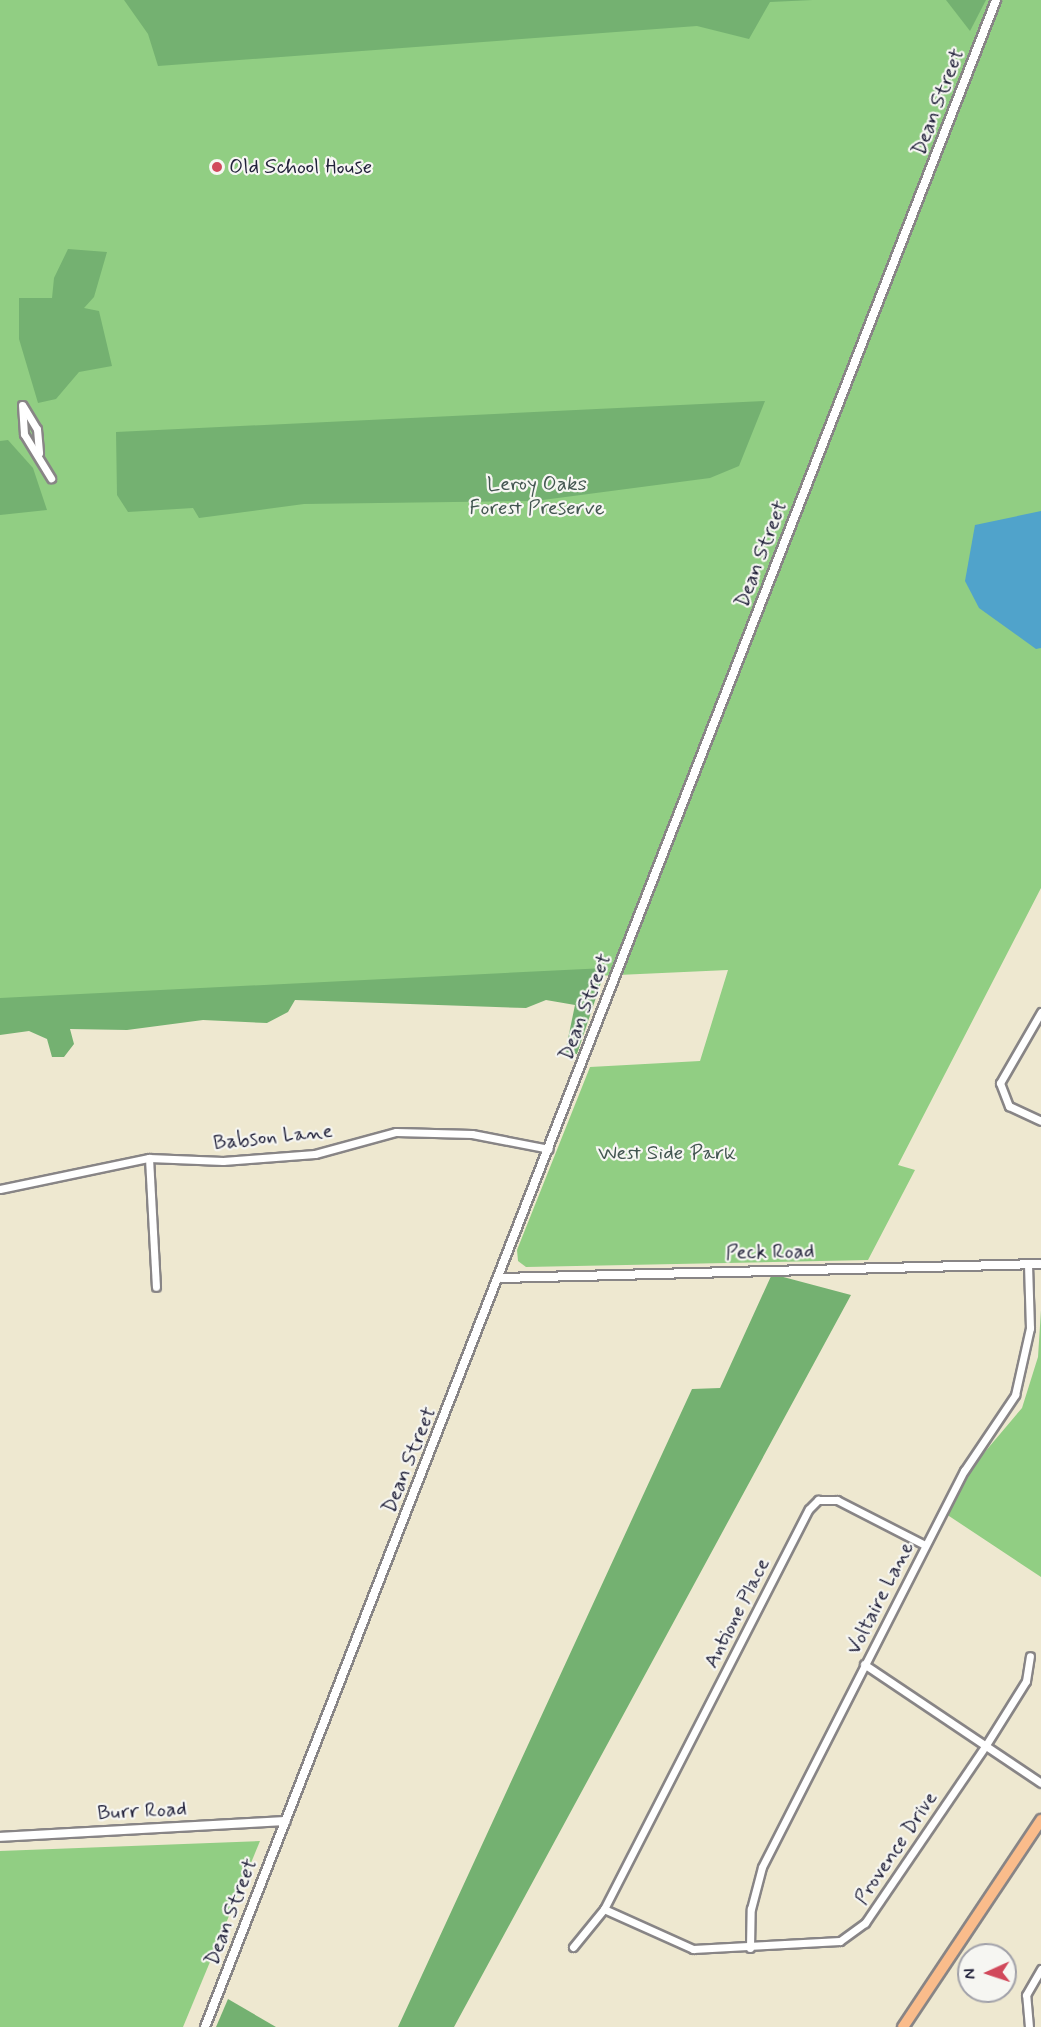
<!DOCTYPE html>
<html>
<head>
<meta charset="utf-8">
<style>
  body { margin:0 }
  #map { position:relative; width:1041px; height:2027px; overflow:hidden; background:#eee8d0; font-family:Mynerve,sans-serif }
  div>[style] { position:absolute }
  .green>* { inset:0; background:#91ce83 }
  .forest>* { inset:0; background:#74b171 }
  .water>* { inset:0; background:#50a3cb }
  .roads { filter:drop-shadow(2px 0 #888586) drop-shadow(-2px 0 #888586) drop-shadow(0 2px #888586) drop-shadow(0 -2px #888586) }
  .minor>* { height:7px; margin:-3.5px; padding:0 3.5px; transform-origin:3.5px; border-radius:3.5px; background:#fff }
  .tertiary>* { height:8px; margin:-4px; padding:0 4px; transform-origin:4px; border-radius:4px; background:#fff }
  .primary>* { height:10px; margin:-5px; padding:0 5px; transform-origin:5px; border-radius:5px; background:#fabc8b }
  .dots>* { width:16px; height:16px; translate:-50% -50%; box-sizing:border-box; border:3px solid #f6f6f2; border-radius:50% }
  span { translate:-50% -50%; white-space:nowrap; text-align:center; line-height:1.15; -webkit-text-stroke:4.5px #f6f6f2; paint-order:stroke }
  .street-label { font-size:21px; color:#22223b }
  .poi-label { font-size:21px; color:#22223b }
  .left { translate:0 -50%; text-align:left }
  .park-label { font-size:21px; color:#435651 }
  .north { position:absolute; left:957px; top:1943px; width:60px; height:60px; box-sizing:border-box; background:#f6f6f2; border:2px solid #a1a1a9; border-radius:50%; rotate:267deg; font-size:16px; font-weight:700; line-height:24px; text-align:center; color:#22223b }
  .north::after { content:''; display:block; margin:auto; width:21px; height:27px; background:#d1495b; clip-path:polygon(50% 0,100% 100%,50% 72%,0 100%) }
</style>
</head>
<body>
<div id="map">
  <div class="green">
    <i style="clip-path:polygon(0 0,1041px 0,1041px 888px,898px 1165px,915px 1170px,868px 1260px,526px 1267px,518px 1261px,517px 1250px,590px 1067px,700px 1061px,728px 970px,0 1003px)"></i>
    <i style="clip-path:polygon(1041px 1310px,1041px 1577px,946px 1514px,967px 1473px,1022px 1408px,1038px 1357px)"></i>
    <i style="clip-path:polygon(260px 1841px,183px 2027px,0 2027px,0 1851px)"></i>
  </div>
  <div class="forest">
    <i style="clip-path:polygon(124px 0,813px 0,770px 2px,749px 39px,697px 26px,158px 66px,148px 34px)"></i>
    <i style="clip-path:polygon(946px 0,986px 0,970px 31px)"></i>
    <i style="clip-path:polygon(68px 249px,107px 252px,94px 297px,84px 308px,99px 311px,112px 366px,79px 372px,56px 399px,38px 403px,19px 339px,19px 298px,52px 298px,54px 278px)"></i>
    <i style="clip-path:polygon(765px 401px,739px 466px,710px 478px,535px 501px,304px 504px,199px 518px,193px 508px,128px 512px,117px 495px,116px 432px)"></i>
    <i style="clip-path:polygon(8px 440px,33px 468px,47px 510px,0 515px,0 441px)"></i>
    <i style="clip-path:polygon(606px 968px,577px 1054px,565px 1053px,575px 1005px,546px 1000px,526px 1008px,295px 1000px,288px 1012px,267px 1023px,203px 1020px,127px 1030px,70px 1029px,74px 1044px,64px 1057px,52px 1057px,47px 1039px,29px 1031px,0 1035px,0 998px)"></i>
    <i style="clip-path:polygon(772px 1274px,851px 1295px,454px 2027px,398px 2027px,692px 1389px,720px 1388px)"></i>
    <i style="clip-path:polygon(228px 1999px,276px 2027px,216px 2027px)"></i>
  </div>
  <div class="water">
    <i style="clip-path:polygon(1041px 511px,1041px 648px,1036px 649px,979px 608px,965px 581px,975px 525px)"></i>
  </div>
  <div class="roads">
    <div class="minor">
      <i style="left:22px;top:405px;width:29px;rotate:86deg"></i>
      <i style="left:24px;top:434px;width:52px;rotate:58.5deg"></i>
      <i style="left:23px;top:406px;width:27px;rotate:59deg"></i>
      <i style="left:37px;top:429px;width:24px;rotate:85deg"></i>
      <i style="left:1041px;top:1012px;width:82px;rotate:120deg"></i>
      <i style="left:1000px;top:1083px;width:25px;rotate:69deg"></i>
      <i style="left:1009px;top:1106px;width:35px;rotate:25deg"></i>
      <i style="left:149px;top:1158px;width:129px;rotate:86.9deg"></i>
      <i style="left:0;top:1189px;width:152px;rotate:-11.8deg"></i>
      <i style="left:149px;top:1158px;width:74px;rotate:2.3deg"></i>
      <i style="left:223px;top:1161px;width:92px;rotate:-4.4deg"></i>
      <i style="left:315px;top:1154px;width:84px;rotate:-15.2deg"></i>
      <i style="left:396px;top:1132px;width:76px;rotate:1.5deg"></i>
      <i style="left:472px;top:1134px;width:78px;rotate:11deg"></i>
      <i style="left:864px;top:1664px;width:213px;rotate:33.9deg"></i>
      <i style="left:604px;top:1909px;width:98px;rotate:24.2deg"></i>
      <i style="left:693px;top:1949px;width:147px;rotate:-3.1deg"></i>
      <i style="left:840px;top:1941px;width:31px;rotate:-36deg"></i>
      <i style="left:865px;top:1923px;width:215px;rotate:-55.8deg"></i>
      <i style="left:986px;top:1745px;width:75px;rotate:-58deg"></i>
      <i style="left:1026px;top:1681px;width:25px;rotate:-81deg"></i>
      <i style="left:573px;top:1947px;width:49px;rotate:-50.8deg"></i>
      <i style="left:604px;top:1909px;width:449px;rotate:-62.9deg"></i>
      <i style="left:809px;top:1509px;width:13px;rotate:-45deg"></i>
      <i style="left:818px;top:1500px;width:19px"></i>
      <i style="left:837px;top:1500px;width:99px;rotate:27.1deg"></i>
      <i style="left:750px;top:1948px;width:39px;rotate:-89deg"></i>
      <i style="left:751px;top:1909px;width:43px;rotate:-75.3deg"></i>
      <i style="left:762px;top:1867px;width:445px;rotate:-63deg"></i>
      <i style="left:964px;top:1471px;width:92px;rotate:-56.1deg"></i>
      <i style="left:1015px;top:1395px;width:69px;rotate:-77.4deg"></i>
      <i style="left:1030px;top:1328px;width:64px;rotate:-91.8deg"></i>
      <i style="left:1029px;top:2027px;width:32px;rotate:-95deg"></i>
      <i style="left:1026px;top:1995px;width:30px;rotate:-60deg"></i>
    </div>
    <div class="tertiary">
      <i style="left:501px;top:1278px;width:540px;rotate:-1.49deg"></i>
      <i style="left:0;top:1837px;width:286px;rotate:-3.2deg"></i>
      <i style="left:205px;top:2027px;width:2176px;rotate:-68.68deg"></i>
    </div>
    <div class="primary">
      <i style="left:903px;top:2027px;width:249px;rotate:-56.3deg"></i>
    </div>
  </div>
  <div class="dots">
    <i style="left:217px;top:167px;background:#d1495b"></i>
  </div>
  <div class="street-label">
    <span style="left:938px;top:102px;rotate:-69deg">Dean Street</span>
    <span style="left:761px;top:554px;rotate:-69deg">Dean Street</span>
    <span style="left:585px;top:1007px;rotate:-69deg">Dean Street</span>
    <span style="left:273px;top:1137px;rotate:-6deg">Babson Lane</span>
    <span style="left:770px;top:1252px;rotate:-1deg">Peck Road</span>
    <span style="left:409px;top:1460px;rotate:-68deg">Dean Street</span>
    <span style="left:880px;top:1598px;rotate:-63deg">Voltaire Lane</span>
    <span style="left:737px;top:1613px;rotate:-63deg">Antione Place</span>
    <span style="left:142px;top:1811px;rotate:-3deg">Burr Road</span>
    <span style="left:896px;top:1848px;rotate:-56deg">Provence Drive</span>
    <span style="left:231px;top:1912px;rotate:-69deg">Dean Street</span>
  </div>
  <div class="poi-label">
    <span class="left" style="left:229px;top:167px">Old School House</span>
  </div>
  <div class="park-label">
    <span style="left:537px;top:496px">Leroy Oaks<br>Forest Preserve</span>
    <span style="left:667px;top:1153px">West Side Park</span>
  </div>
  <div class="north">N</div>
</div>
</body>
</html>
